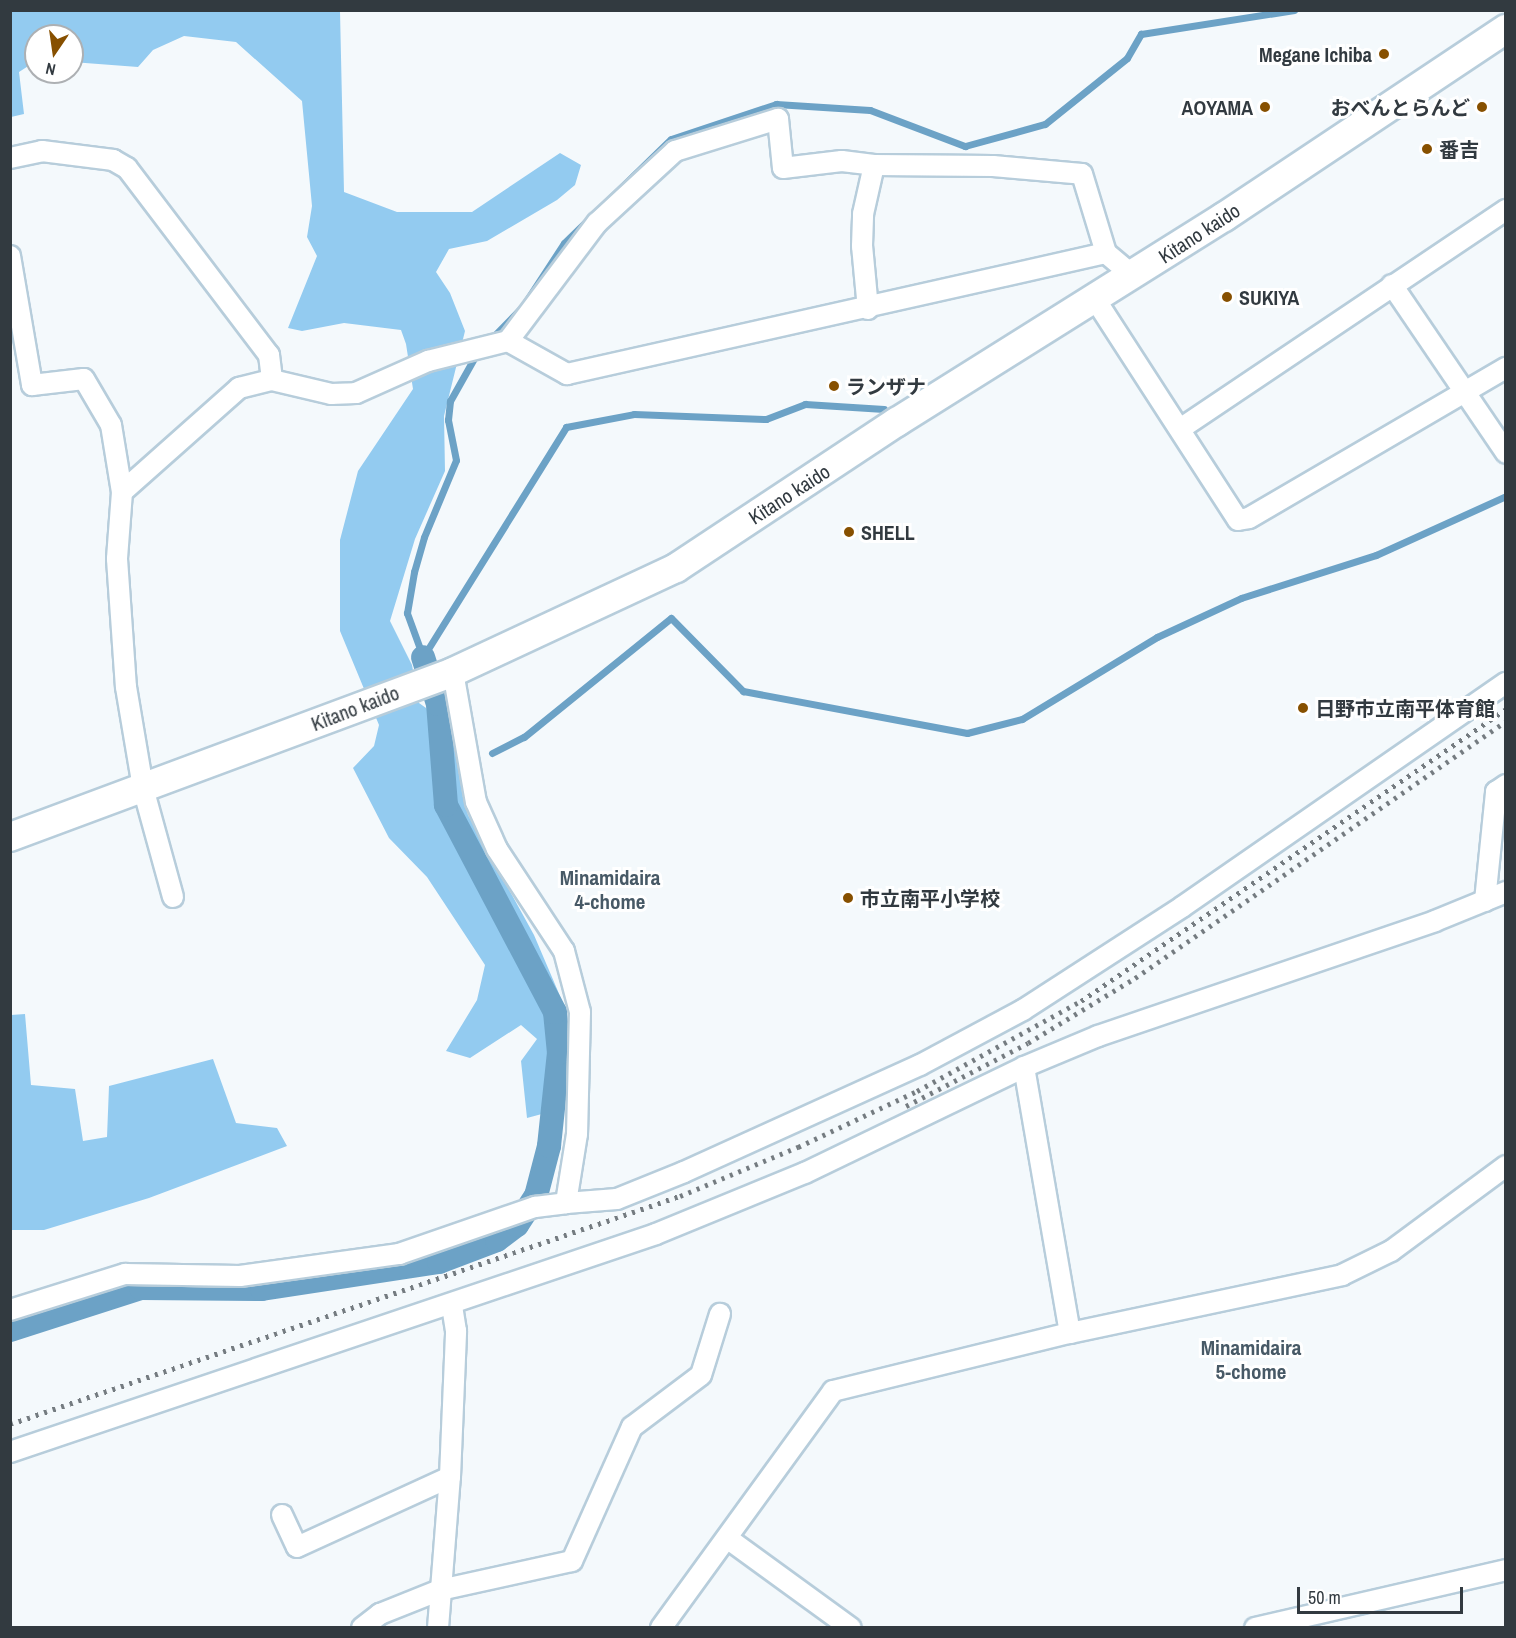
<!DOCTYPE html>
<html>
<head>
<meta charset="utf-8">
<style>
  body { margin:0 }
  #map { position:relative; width:1516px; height:1638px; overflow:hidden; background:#f4f9fc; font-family:"Archivo Narrow","Noto Sans JP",sans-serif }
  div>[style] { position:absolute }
  .forest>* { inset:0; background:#93cbf0 }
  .stream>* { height:7px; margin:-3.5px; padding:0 3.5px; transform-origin:3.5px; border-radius:3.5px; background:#6ca2c6 }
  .canal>* { height:24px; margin:-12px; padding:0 12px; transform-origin:12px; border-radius:12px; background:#6ca2c6 }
  .roads { filter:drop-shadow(2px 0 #b7cddb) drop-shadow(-2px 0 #b7cddb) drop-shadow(0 2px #b7cddb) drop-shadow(0 -2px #b7cddb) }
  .minor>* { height:20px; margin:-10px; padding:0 10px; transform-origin:10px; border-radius:10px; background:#fff }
  .secondary>* { height:28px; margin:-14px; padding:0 14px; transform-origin:14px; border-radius:14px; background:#fff }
  .rail>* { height:4.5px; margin-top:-2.25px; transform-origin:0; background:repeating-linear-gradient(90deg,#747b80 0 3px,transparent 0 9px) }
  .dots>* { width:16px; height:16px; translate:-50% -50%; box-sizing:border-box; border:3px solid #fff; border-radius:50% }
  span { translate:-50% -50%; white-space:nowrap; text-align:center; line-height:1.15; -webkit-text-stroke:6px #fff; paint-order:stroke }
  .poi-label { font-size:20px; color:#323a40; font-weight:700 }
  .right { translate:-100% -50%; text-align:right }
  .left { translate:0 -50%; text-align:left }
  .street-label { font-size:20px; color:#323a40 }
  .neighbourhood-label { font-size:21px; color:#475966; font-weight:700 }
  .frame { position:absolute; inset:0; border:12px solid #323a40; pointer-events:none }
  .north { position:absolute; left:24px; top:24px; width:60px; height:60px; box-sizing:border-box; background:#fff; border:2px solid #adb0b3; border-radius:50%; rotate:193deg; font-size:16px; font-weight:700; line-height:24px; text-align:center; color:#323a40 }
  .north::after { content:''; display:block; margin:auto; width:21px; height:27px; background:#875000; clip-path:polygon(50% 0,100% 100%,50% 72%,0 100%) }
  .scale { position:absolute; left:1297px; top:1587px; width:166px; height:27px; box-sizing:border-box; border:3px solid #323a40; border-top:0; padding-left:8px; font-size:18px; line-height:21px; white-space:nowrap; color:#323a40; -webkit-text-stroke:4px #fff; paint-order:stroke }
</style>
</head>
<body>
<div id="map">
  <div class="forest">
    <i style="clip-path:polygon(10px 11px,340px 11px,344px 192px,397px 212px,472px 212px,560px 153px,581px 165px,575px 185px,557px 200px,487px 241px,449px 249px,436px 272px,450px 293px,465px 331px,444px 416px,445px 471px,415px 539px,390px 621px,412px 665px,419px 703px,450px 725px,468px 815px,534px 935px,563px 1003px,564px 1108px,527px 1118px,521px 1061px,537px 1039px,521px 1025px,470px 1058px,446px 1051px,477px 1000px,485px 965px,427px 877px,389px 838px,353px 768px,374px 746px,379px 725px,340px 631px,340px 540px,358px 471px,413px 389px,406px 344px,401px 330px,344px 323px,302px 331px,288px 328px,317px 256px,307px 237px,312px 206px,302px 101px,236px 42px,184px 36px,153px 50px,138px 67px,72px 62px,72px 36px,36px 36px,36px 61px,19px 72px,24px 114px,11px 117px)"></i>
    <i style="clip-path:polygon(25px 1014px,31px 1085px,75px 1089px,83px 1141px,107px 1137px,109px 1086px,213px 1059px,236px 1123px,277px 1128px,287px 1146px,149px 1198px,44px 1230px,11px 1230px,11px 1015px)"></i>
  </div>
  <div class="stream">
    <i style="left:489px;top:341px;width:49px;rotate:-45.8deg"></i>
    <i style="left:523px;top:306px;width:75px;rotate:-56.9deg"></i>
    <i style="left:564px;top:243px;width:149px;rotate:-44.2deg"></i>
    <i style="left:671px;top:139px;width:111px;rotate:-18.4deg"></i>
    <i style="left:776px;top:104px;width:94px;rotate:3.7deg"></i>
    <i style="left:870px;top:110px;width:102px;rotate:20.8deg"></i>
    <i style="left:965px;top:146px;width:83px;rotate:-15.4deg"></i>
    <i style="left:1045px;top:124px;width:105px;rotate:-38.8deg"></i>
    <i style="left:1127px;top:58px;width:28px;rotate:-60deg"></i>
    <i style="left:1141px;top:34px;width:155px;rotate:-8.9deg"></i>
    <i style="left:423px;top:657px;width:47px;rotate:-110deg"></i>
    <i style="left:407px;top:613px;width:42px;rotate:-80.3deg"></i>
    <i style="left:414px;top:572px;width:36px;rotate:-74deg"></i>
    <i style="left:424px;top:537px;width:83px;rotate:-67.4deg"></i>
    <i style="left:456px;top:460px;width:41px;rotate:-101.3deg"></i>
    <i style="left:448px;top:420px;width:19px;rotate:-84deg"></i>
    <i style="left:450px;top:401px;width:55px;rotate:-60.6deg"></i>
    <i style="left:423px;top:657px;width:271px;rotate:-58.1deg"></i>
    <i style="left:566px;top:427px;width:69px;rotate:-10.8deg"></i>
    <i style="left:634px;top:414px;width:132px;rotate:2.2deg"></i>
    <i style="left:766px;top:419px;width:42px;rotate:-21deg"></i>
    <i style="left:805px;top:404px;width:79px;rotate:3.6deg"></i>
    <i style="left:492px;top:753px;width:36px;rotate:-27deg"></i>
    <i style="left:524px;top:737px;width:189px;rotate:-39deg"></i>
    <i style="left:671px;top:618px;width:103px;rotate:45.4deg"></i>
    <i style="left:743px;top:691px;width:228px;rotate:10.6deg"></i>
    <i style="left:967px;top:733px;width:57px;rotate:-14.3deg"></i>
    <i style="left:1022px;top:719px;width:158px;rotate:-31.3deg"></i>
    <i style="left:1157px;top:637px;width:93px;rotate:-24.9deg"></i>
    <i style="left:1241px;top:598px;width:142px;rotate:-17.7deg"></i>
    <i style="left:1376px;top:555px;width:143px;rotate:-24.4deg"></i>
  </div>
  <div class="canal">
    <i style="left:10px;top:1330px;width:138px;rotate:-17.8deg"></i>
    <i style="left:141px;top:1288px;width:121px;rotate:0.5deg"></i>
    <i style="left:262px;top:1289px;width:179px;rotate:-8.7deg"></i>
    <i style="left:439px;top:1262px;width:62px;rotate:-20.8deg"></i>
    <i style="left:497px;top:1240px;width:25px;rotate:-37deg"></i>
    <i style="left:517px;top:1225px;width:35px;rotate:-57deg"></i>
    <i style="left:536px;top:1196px;width:52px;rotate:-75.4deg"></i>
    <i style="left:549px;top:1146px;width:94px;rotate:-83.9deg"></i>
    <i style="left:559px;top:1053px;width:41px;rotate:-95.6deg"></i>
    <i style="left:555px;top:1012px;width:234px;rotate:-117.8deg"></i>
    <i style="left:446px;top:805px;width:101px;rotate:-94.5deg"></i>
    <i style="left:438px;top:704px;width:49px;rotate:-107.7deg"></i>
  </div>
  <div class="roads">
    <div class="minor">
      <i style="left:10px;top:158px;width:33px;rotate:-12deg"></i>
      <i style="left:42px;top:151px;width:72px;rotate:7.2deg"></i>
      <i style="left:113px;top:160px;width:16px;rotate:30deg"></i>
      <i style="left:127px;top:168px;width:235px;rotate:52.8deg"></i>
      <i style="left:269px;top:355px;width:25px;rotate:83deg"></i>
      <i style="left:10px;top:256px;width:131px;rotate:80.3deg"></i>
      <i style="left:32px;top:385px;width:52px;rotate:-6.6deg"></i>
      <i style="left:84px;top:379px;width:53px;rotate:59.6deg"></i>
      <i style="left:111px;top:425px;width:68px;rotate:80.7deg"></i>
      <i style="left:122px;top:492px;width:67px;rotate:94.3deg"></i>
      <i style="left:117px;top:559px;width:128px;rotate:86deg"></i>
      <i style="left:126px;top:687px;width:102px;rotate:80.4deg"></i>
      <i style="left:143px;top:788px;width:113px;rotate:74.6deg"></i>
      <i style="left:1392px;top:285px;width:203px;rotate:55.8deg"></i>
      <i style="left:1095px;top:299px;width:263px;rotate:57.1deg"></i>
      <i style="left:1238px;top:520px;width:11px;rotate:-10deg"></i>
      <i style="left:1249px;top:518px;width:298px;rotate:-30.3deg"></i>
      <i style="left:868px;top:309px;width:63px;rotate:-95.4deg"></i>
      <i style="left:862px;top:246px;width:32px;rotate:-88deg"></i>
      <i style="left:863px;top:214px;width:50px;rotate:-77.3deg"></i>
      <i style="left:508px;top:341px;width:68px;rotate:29.2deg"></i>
      <i style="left:567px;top:374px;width:552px;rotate:-12.65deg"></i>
      <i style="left:1180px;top:429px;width:393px;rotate:-33.9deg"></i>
      <i style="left:122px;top:492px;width:157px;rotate:-41.6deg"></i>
      <i style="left:239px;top:388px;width:34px;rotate:-14deg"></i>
      <i style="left:272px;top:380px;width:61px;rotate:13.3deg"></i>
      <i style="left:331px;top:394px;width:25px;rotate:-2deg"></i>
      <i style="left:356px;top:393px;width:79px;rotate:-24deg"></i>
      <i style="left:428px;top:361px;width:82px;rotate:-14deg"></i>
      <i style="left:508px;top:341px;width:148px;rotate:-53deg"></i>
      <i style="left:597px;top:223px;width:106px;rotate:-42.7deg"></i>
      <i style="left:675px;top:151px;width:108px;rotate:-17.3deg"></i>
      <i style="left:778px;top:119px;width:49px;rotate:84.2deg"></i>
      <i style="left:783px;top:168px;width:59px;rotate:-6.8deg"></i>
      <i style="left:842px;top:161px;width:32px;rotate:7deg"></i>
      <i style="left:874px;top:165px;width:119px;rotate:0.5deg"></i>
      <i style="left:993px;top:166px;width:89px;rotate:5.1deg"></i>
      <i style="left:1082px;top:174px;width:83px;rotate:73.1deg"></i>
      <i style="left:1106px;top:253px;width:35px;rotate:40deg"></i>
      <i style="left:453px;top:672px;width:132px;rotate:80deg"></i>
      <i style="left:476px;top:802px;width:51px;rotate:65.9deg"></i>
      <i style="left:497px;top:849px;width:122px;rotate:56.7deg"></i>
      <i style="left:564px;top:951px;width:63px;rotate:75.3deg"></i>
      <i style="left:580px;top:1012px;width:122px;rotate:91.4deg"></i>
      <i style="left:577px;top:1134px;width:70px;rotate:99.1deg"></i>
      <i style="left:566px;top:1203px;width:51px;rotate:-4.5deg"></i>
      <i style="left:617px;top:1199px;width:72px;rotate:-21.9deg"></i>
      <i style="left:684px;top:1172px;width:259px;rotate:-24.4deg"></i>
      <i style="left:920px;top:1065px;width:117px;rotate:-28.1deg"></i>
      <i style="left:1023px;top:1010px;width:189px;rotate:-32.9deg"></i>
      <i style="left:1182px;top:907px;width:394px;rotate:-34.7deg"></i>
      <i style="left:1485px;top:901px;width:110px;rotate:-84.2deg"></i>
      <i style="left:1496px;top:792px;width:12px;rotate:-35deg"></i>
      <i style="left:1024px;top:1067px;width:270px;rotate:80.2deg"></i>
      <i style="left:10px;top:1310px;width:121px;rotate:-17.4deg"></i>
      <i style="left:125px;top:1274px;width:115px;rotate:1deg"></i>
      <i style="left:240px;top:1276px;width:161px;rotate:-7.9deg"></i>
      <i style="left:399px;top:1254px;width:144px;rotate:-19.1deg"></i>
      <i style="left:535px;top:1207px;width:31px;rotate:-7deg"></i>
      <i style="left:10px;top:1452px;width:682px;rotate:-18.65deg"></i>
      <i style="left:656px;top:1234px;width:161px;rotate:-22.3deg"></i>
      <i style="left:805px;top:1173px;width:243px;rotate:-25.8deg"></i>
      <i style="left:1024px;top:1067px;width:80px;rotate:-22.7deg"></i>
      <i style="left:1098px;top:1036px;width:356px;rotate:-18.8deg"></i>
      <i style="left:1435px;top:921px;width:77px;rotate:-22.2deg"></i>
      <i style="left:282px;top:1515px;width:35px;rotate:65deg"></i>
      <i style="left:297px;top:1547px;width:168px;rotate:-24.6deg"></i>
      <i style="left:727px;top:1538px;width:153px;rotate:36deg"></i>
      <i style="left:362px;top:1628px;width:23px;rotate:-38deg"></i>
      <i style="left:380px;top:1614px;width:65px;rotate:-21.8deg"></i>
      <i style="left:440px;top:1590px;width:135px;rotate:-12.4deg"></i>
      <i style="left:572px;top:1561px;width:147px;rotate:-65.9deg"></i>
      <i style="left:632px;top:1427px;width:86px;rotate:-37deg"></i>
      <i style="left:701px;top:1375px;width:64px;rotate:-72.7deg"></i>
      <i style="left:438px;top:1628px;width:151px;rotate:-85.5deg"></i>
      <i style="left:450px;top:1477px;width:146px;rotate:-87.6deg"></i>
      <i style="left:456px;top:1331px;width:26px;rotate:-99deg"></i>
      <i style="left:661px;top:1628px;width:293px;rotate:-54deg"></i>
      <i style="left:833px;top:1391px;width:244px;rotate:-13.8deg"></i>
      <i style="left:1070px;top:1333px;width:278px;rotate:-12deg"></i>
      <i style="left:1342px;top:1275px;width:55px;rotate:-26.1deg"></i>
      <i style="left:1391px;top:1251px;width:143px;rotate:-36.5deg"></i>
      <i style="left:1255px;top:1628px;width:258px;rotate:-13deg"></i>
    </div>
    <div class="secondary">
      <i style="left:10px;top:837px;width:473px;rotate:-20.4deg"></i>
      <i style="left:453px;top:672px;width:246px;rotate:-25deg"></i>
      <i style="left:676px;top:568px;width:265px;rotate:-33.5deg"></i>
      <i style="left:897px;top:422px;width:386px;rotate:-32.1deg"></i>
      <i style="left:1224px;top:217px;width:339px;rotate:-33.7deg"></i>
    </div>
  </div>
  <div class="rail">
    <i style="left:906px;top:1106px;width:137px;rotate:-27.3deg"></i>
    <i style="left:1028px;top:1043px;width:125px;rotate:-31.3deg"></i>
    <i style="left:1135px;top:978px;width:451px;rotate:-34.7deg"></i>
    <i style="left:10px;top:1424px;width:708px;rotate:-18.79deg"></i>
    <i style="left:680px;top:1196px;width:128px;rotate:-22.6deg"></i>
    <i style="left:798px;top:1147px;width:132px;rotate:-25.2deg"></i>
    <i style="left:917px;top:1091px;width:187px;rotate:-28.8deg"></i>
    <i style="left:1081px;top:1001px;width:516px;rotate:-34.49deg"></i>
  </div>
  <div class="dots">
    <i style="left:1384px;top:54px;background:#875000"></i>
    <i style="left:1265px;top:107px;background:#875000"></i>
    <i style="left:1482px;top:107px;background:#875000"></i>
    <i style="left:1427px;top:149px;background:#875000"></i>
    <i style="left:1227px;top:297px;background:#875000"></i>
    <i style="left:834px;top:386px;background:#875000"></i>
    <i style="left:849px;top:532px;background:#875000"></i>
    <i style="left:1303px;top:708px;background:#875000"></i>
    <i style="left:848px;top:898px;background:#875000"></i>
  </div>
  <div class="poi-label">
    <span class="right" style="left:1372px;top:54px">Megane Ichiba</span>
    <span class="right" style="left:1253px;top:107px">AOYAMA</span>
    <span class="right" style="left:1470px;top:107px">おべんとらんど</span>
    <span class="left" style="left:1439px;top:149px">番吉</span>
    <span class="left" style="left:1239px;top:297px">SUKIYA</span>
    <span class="left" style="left:846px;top:386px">ランザナ</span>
    <span class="left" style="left:861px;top:532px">SHELL</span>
    <span class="left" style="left:1315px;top:708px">日野市立南平体育館</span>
    <span class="left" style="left:860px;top:898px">市立南平小学校</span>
  </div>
  <div class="street-label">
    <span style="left:1199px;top:233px;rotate:-33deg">Kitano kaido</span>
    <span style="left:789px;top:494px;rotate:-33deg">Kitano kaido</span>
    <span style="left:355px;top:708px;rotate:-21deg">Kitano kaido</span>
  </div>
  <div class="neighbourhood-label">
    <span style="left:610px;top:890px">Minamidaira<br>4-chome</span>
    <span style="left:1251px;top:1360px">Minamidaira<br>5-chome</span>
  </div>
  <div class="frame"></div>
  <div class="north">N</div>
  <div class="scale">50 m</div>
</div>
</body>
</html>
